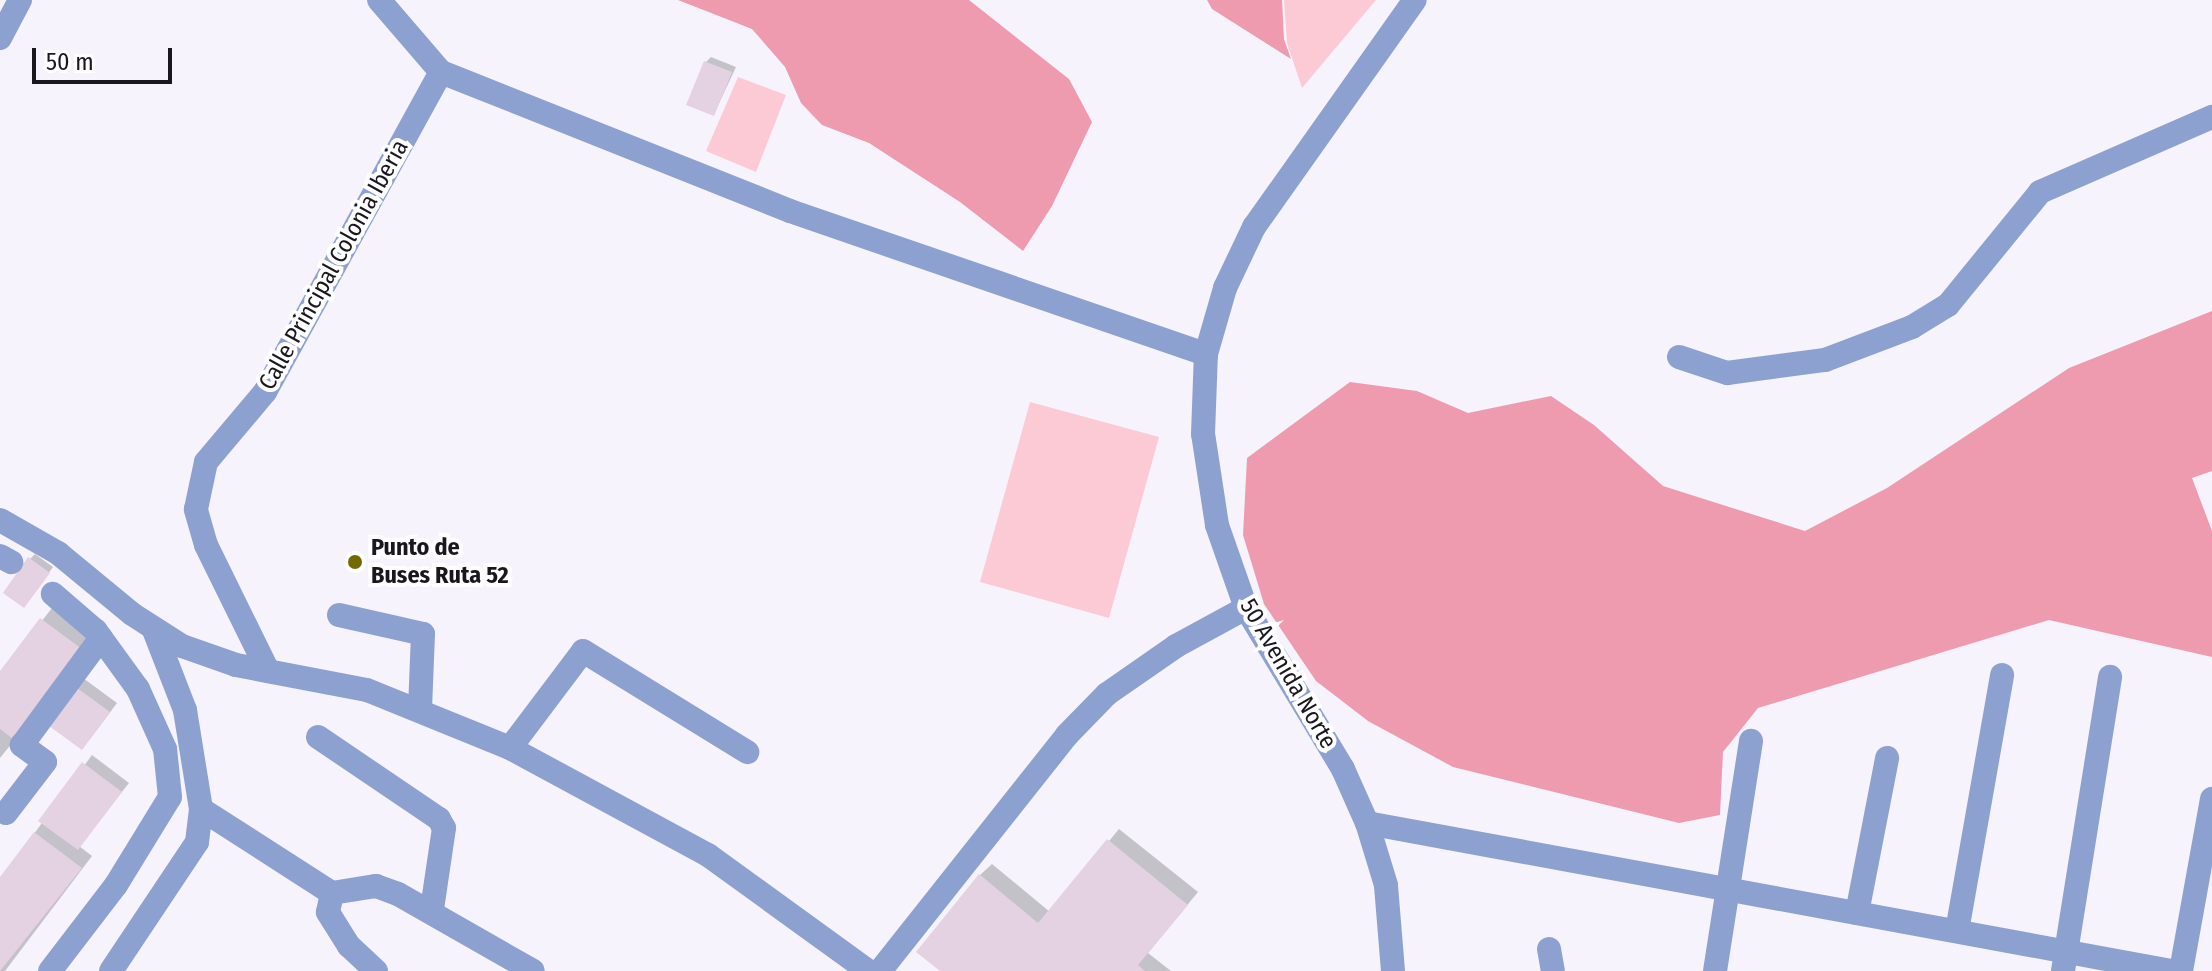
<!DOCTYPE html>
<html>
<head>
<meta charset="utf-8">
<style>
  body { margin:0 }
  #map { position:relative; width:2212px; height:971px; overflow:hidden; background:#f6f3fc; font-family:"Fira Sans Condensed",sans-serif }
  div>[style] { position:absolute }
  .green>* { inset:0; background:#fccad5 }
  .forest>* { inset:0; background:#ef9baf }
  .shadow>* { inset:0; background:#0003 }
  .building>* { inset:0; background:#e4d1e1 }
  .minor>* { height:24px; margin:-12px; padding:0 12px; transform-origin:12px; border-radius:12px; background:#8da1d1 }
  .dots>* { width:22px; height:22px; translate:-50% -50%; box-sizing:border-box; border:4px solid #fff; border-radius:50% }
  span { translate:-50% -50%; white-space:nowrap; text-align:center; line-height:1.15; -webkit-text-stroke:8px #fff; paint-order:stroke }
  .street-label { font-size:24px; color:#19161e }
  .poi-label { font-size:24px; color:#19161e; font-weight:700 }
  .left { translate:0 -50%; text-align:left }
  .scale { position:absolute; left:32px; top:48px; width:140px; height:36px; box-sizing:border-box; border:4px solid #19161e; border-top:0; padding-left:10px; font-size:24px; line-height:28px; white-space:nowrap; color:#19161e; -webkit-text-stroke:6px #fff; paint-order:stroke }
</style>
</head>
<body>
<div id="map">
  <div class="green">
    <i style="clip-path:polygon(1284px 0,1376px 0,1302px 88px,1287px 43px)"></i>
    <i style="clip-path:polygon(738px 77px,786px 95px,756px 172px,706px 151px)"></i>
    <i style="clip-path:polygon(1030px 402px,1159px 437px,1109px 618px,980px 582px)"></i>
  </div>
  <div class="forest">
    <i style="clip-path:polygon(678px 0,969px 0,1069px 79px,1092px 122px,1052px 206px,1023px 251px,960px 202px,869px 143px,822px 125px,801px 103px,785px 67px,752px 29px)"></i>
    <i style="clip-path:polygon(1207px 0,1282px 0,1284px 39px,1291px 59px,1212px 9px)"></i>
    <i style="clip-path:polygon(2212px 311px,2212px 471px,2192px 478px,2212px 531px,2212px 657px,2049px 620px,1758px 708px,1723px 752px,1720px 815px,1679px 823px,1453px 767px,1368px 721px,1316px 681px,1264px 604px,1243px 535px,1247px 458px,1350px 382px,1417px 391px,1468px 413px,1551px 396px,1594px 425px,1663px 486px,1805px 531px,1887px 488px,2069px 368px)"></i>
  </div>
  <div class="shadow">
    <i style="clip-path:polygon(711px 57px,736px 67px,714px 114px,706px 62px)"></i>
    <i style="clip-path:polygon(35px 554px,53px 567px,29px 600px,30px 559px)"></i>
    <i style="clip-path:polygon(52px 608px,96px 640px,0 758px,0 674px)"></i>
    <i style="clip-path:polygon(83px 678px,117px 703px,90px 739px,75px 686px)"></i>
    <i style="clip-path:polygon(92px 755px,129px 783px,79px 846px,92px 856px,5px 971px,0 971px,0 880px)"></i>
    <i style="clip-path:polygon(1119px 829px,1198px 892px,1148px 953px,1171px 971px,943px 971px,980px 875px,992px 864px,1050px 912px)"></i>
  </div>
  <div class="building">
    <i style="clip-path:polygon(704px 61px,732px 72px,714px 116px,686px 105px)"></i>
    <i style="clip-path:polygon(28px 557px,50px 573px,24px 608px,3px 593px)"></i>
    <i style="clip-path:polygon(40px 618px,86px 652px,18px 743px,0 729px,0 671px)"></i>
    <i style="clip-path:polygon(73px 685px,110px 712px,82px 750px,45px 723px)"></i>
    <i style="clip-path:polygon(82px 762px,122px 792px,78px 850px,38px 821px)"></i>
    <i style="clip-path:polygon(34px 832px,82px 868px,0 971px,0 877px)"></i>
    <i style="clip-path:polygon(1107px 839px,1188px 905px,1138px 965px,1145px 971px,940px 971px,916px 952px,979px 874px,1038px 923px)"></i>
  </div>
  <div class="minor">
    <i style="left:379px;top:0;width:95px;rotate:49.3deg"></i>
    <i style="left:441px;top:72px;width:376px;rotate:21.7deg"></i>
    <i style="left:790px;top:211px;width:440px;rotate:19deg"></i>
    <i style="left:0;top:38px;width:43px;rotate:-62.2deg"></i>
    <i style="left:1679px;top:357px;width:51px;rotate:18.4deg"></i>
    <i style="left:1727px;top:373px;width:99px;rotate:-7.6deg"></i>
    <i style="left:1825px;top:360px;width:93px;rotate:-20.8deg"></i>
    <i style="left:1912px;top:327px;width:42px;rotate:-31.4deg"></i>
    <i style="left:1948px;top:305px;width:146px;rotate:-50.8deg"></i>
    <i style="left:2040px;top:192px;width:188px;rotate:-23.6deg"></i>
    <i style="left:0;top:520px;width:67px;rotate:29.6deg"></i>
    <i style="left:58px;top:553px;width:96px;rotate:39.5deg"></i>
    <i style="left:132px;top:614px;width:59px;rotate:32.6deg"></i>
    <i style="left:182px;top:646px;width:57px;rotate:19.4deg"></i>
    <i style="left:236px;top:665px;width:133px;rotate:10.8deg"></i>
    <i style="left:367px;top:690px;width:154px;rotate:22.1deg"></i>
    <i style="left:510px;top:748px;width:225px;rotate:28.4deg"></i>
    <i style="left:708px;top:855px;width:198px;rotate:35.9deg"></i>
    <i style="left:0;top:556px;width:13px;rotate:29deg"></i>
    <i style="left:339px;top:615px;width:86px;rotate:12.7deg"></i>
    <i style="left:423px;top:634px;width:74px;rotate:92.3deg"></i>
    <i style="left:268px;top:671px;width:140px;rotate:-116.2deg"></i>
    <i style="left:206px;top:545px;width:37px;rotate:-106deg"></i>
    <i style="left:196px;top:509px;width:48px;rotate:-78deg"></i>
    <i style="left:206px;top:462px;width:92px;rotate:-49.9deg"></i>
    <i style="left:265px;top:392px;width:365px;rotate:-61.2deg"></i>
    <i style="left:318px;top:737px;width:146px;rotate:34.1deg"></i>
    <i style="left:439px;top:819px;width:10px;rotate:61deg"></i>
    <i style="left:444px;top:828px;width:82px;rotate:98.4deg"></i>
    <i style="left:510px;top:748px;width:121px;rotate:-53deg"></i>
    <i style="left:583px;top:651px;width:193px;rotate:31.6deg"></i>
    <i style="left:201px;top:809px;width:156px;rotate:32.7deg"></i>
    <i style="left:6px;top:813px;width:64px;rotate:-52.6deg"></i>
    <i style="left:45px;top:762px;width:29px;rotate:-144deg"></i>
    <i style="left:22px;top:745px;width:133px;rotate:-53.6deg"></i>
    <i style="left:1367px;top:823px;width:818px;rotate:10.43deg"></i>
    <i style="left:1857px;top:913px;width:158px;rotate:-79deg"></i>
    <i style="left:1957px;top:931px;width:260px;rotate:-80deg"></i>
    <i style="left:1549px;top:949px;width:22px;rotate:80deg"></i>
    <i style="left:50px;top:971px;width:108px;rotate:-52.5deg"></i>
    <i style="left:116px;top:885px;width:103px;rotate:-58.5deg"></i>
    <i style="left:170px;top:797px;width:48px;rotate:-95.9deg"></i>
    <i style="left:165px;top:749px;width:66px;rotate:-114.2deg"></i>
    <i style="left:138px;top:689px;width:72px;rotate:-125.9deg"></i>
    <i style="left:96px;top:631px;width:57px;rotate:-139.3deg"></i>
    <i style="left:111px;top:971px;width:155px;rotate:-56.3deg"></i>
    <i style="left:197px;top:842px;width:33px;rotate:-83deg"></i>
    <i style="left:201px;top:809px;width:100px;rotate:-99.2deg"></i>
    <i style="left:185px;top:710px;width:86px;rotate:-111.2deg"></i>
    <i style="left:376px;top:971px;width:37px;rotate:-137deg"></i>
    <i style="left:349px;top:946px;width:40px;rotate:-122deg"></i>
    <i style="left:328px;top:912px;width:19px;rotate:-78deg"></i>
    <i style="left:332px;top:893px;width:45px;rotate:-9deg"></i>
    <i style="left:376px;top:886px;width:23px;rotate:20deg"></i>
    <i style="left:398px;top:894px;width:155px;rotate:29.7deg"></i>
    <i style="left:880px;top:971px;width:301px;rotate:-51.6deg"></i>
    <i style="left:1067px;top:735px;width:57px;rotate:-45.7deg"></i>
    <i style="left:1107px;top:694px;width:84px;rotate:-34.8deg"></i>
    <i style="left:1176px;top:646px;width:80px;rotate:-28.5deg"></i>
    <i style="left:1393px;top:971px;width:86px;rotate:-94.7deg"></i>
    <i style="left:1386px;top:885px;width:65px;rotate:-107deg"></i>
    <i style="left:1367px;top:823px;width:59px;rotate:-114deg"></i>
    <i style="left:1343px;top:769px;width:188px;rotate:-121.1deg"></i>
    <i style="left:1246px;top:608px;width:88px;rotate:-109.3deg"></i>
    <i style="left:1217px;top:525px;width:92px;rotate:-98.7deg"></i>
    <i style="left:1203px;top:434px;width:80px;rotate:-87.9deg"></i>
    <i style="left:1206px;top:354px;width:69px;rotate:-73.9deg"></i>
    <i style="left:1225px;top:288px;width:68px;rotate:-64.6deg"></i>
    <i style="left:1254px;top:227px;width:278px;rotate:-54.7deg"></i>
    <i style="left:1715px;top:971px;width:233px;rotate:-81.1deg"></i>
    <i style="left:2063px;top:971px;width:298px;rotate:-80.9deg"></i>
    <i style="left:2181px;top:971px;width:175px;rotate:-79.8deg"></i>
  </div>
  <div class="dots">
    <i style="left:355px;top:562px;background:#746900"></i>
  </div>
  <div class="street-label">
    <span style="left:334px;top:265px;rotate:-61deg">Calle Principal Colonia Iberia</span>
    <span style="left:1288px;top:674px;rotate:60deg">50 Avenida Norte</span>
  </div>
  <div class="poi-label">
    <span class="left" style="left:371px;top:562px">Punto de<br>Buses Ruta 52</span>
  </div>
  <div class="scale">50 m</div>
</div>
</body>
</html>
